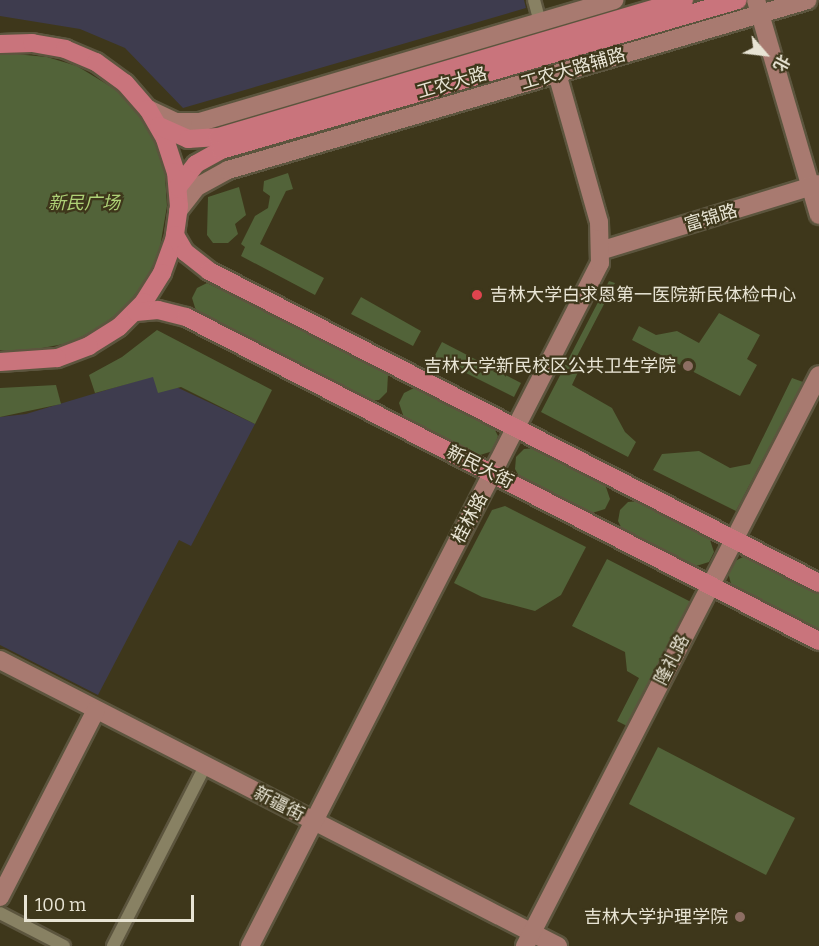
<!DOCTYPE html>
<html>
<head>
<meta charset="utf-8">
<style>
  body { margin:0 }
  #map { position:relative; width:819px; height:946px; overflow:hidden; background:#3e371b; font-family:Bitter,"Noto Sans SC",serif }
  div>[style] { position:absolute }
  .commercial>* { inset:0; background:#3e3c4e }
  .green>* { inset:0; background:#526339 }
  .roads { filter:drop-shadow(2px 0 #5c553e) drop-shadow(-2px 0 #5c553e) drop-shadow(0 2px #5c553e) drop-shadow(0 -2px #5c553e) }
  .street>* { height:12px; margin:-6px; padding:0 6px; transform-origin:6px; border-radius:6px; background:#888163 }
  .secondary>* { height:18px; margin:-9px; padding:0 9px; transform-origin:9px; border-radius:9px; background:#a87a70 }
  .primary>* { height:18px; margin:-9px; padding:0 9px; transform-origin:9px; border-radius:9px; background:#c9747c }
  .dots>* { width:16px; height:16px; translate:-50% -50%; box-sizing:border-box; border:3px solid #3e371b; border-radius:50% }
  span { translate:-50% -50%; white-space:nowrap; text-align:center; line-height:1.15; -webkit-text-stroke:4.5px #3e371b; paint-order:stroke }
  .street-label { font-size:18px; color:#e8e4d4 }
  .park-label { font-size:18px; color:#aed176; font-style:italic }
  .poi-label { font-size:18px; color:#e8e4d4 }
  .left { translate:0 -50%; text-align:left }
  .right { translate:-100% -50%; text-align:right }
  .north { position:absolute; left:735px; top:24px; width:60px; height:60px; -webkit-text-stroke:4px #3e371b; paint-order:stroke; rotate:118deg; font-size:16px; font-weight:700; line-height:24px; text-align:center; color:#e8e4d4 }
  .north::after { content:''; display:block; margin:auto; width:21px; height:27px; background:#e8e4d4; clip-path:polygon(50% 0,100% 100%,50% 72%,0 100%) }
  .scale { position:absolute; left:24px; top:895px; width:170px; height:27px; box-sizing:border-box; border:3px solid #e8e4d4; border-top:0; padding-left:8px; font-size:18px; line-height:21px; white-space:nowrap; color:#e8e4d4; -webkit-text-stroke:4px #3e371b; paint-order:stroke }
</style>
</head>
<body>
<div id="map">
  <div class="commercial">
    <i style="clip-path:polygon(0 0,524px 0,526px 8px,183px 108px,125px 48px,80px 29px,0 16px)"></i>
    <i style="clip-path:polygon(153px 376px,255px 424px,191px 546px,179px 540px,98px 695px,0 645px,0 417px,26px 414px)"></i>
  </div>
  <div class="green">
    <i style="clip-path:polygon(15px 54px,47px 57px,77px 66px,118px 91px,139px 115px,155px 143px,165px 174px,167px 206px,159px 253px,145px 282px,124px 308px,99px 328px,69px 343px,21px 352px,0 350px,0 55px)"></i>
    <i style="clip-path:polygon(288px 173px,293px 189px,286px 191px,260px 244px,324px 278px,315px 295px,241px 256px,245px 247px,241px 244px,255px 216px,268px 208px,270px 196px,263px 191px,264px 181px)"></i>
    <i style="clip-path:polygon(239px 187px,246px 215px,235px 224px,238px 234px,228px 243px,213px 243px,207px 235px,208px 197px)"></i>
    <i style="clip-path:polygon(609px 281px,615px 283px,573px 364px,580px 368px,572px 385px,612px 408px,625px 432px,636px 442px,628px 457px,541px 412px)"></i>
    <i style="clip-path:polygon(207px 283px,380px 367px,388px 375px,387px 392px,379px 400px,368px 401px,197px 314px,192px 298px,197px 288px)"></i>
    <i style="clip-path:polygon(361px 297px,421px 331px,413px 346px,351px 314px)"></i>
    <i style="clip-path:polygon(719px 313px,760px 335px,747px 359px,757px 365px,740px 396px,632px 340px,639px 326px,656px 335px,677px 331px,699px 343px)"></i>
    <i style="clip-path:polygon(157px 330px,272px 390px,255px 424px,181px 387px,158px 393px,153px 377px,95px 393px,89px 375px,122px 357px)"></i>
    <i style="clip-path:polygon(442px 342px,521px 383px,514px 397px,434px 357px)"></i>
    <i style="clip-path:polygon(792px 378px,803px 382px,736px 511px,653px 470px,662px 454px,699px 451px,730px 468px,750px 464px)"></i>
    <i style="clip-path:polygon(56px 385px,61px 404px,0 417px,0 388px)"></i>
    <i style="clip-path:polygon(414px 388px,493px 426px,498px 436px,493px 451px,477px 456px,404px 418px,399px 403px,404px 393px)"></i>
    <i style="clip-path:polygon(535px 448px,605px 484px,610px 499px,605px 509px,589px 514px,520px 478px,515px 469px,516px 457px,524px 449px)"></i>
    <i style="clip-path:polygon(639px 501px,709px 537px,714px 552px,709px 562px,693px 567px,623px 531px,618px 521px,620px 510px,628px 502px)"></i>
    <i style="clip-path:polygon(505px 506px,586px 547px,561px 595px,535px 611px,482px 597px,454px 583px,492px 510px)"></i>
    <i style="clip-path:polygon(743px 557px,819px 592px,819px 632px,732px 588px,728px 572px,733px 562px)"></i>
    <i style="clip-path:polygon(607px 559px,691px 602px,691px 606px,627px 726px,617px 721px,639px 678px,627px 671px,625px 652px,572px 626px)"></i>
    <i style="clip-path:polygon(658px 747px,795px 818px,766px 875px,629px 804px)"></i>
  </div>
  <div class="roads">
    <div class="street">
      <i style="left:534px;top:0;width:23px;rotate:75deg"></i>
      <i style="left:0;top:913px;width:72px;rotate:27.3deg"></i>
      <i style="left:113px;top:946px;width:202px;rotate:-62.9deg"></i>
    </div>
    <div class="secondary">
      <i style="left:756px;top:0;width:224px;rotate:73.7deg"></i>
      <i style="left:148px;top:109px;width:31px;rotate:25deg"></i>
      <i style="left:176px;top:122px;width:24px"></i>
      <i style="left:200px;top:122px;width:432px;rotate:-16.4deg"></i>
      <i style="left:178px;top:211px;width:31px;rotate:-52deg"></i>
      <i style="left:197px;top:187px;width:35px;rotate:-29deg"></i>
      <i style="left:228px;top:170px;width:604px;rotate:-16.34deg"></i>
      <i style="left:603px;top:250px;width:226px;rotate:-17deg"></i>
      <i style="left:0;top:660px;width:627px;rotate:27.14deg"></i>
      <i style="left:0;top:897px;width:210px;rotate:-62.8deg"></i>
      <i style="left:250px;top:946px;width:767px;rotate:-62.87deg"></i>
      <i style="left:600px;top:263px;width:41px;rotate:-91.4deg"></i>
      <i style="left:599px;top:222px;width:154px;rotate:-105.8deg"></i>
      <i style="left:525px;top:946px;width:642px;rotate:-62.76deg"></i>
    </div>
    <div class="primary">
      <i style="left:0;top:44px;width:32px;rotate:-2deg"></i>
      <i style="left:32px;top:43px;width:34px;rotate:10deg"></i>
      <i style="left:65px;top:49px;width:34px;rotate:23deg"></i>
      <i style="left:96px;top:62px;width:36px;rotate:36deg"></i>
      <i style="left:125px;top:83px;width:35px;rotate:49deg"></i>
      <i style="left:148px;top:109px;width:34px;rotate:60deg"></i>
      <i style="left:165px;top:139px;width:35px;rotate:72deg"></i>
      <i style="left:176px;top:172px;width:34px;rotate:85deg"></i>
      <i style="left:179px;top:206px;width:34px;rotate:98deg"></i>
      <i style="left:174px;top:240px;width:35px;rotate:110deg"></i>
      <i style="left:162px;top:273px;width:34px;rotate:122deg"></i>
      <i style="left:144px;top:302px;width:35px;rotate:135deg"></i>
      <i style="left:119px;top:327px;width:36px;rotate:148deg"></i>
      <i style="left:89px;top:346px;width:34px;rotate:159deg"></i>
      <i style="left:57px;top:358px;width:57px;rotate:176deg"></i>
      <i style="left:159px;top:126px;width:32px;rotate:24deg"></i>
      <i style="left:188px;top:139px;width:30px;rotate:-4deg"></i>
      <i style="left:218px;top:137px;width:486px;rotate:-16.4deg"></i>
      <i style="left:178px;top:187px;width:29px;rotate:-52deg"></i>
      <i style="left:196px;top:164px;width:29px;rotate:-29deg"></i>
      <i style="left:221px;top:150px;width:538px;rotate:-16.18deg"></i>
      <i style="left:175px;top:235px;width:20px;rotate:60deg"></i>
      <i style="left:185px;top:252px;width:31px;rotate:38deg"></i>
      <i style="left:209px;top:271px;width:685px;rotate:27.09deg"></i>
      <i style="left:136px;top:312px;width:22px;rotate:-5deg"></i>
      <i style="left:158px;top:310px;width:29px;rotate:14deg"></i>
      <i style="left:186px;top:317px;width:711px;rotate:27.11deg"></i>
    </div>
  </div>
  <div class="dots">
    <i style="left:477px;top:295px;background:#e0444e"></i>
    <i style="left:688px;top:366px;background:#8d6e63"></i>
    <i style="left:740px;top:917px;background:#8d6e63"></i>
  </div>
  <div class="street-label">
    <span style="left:573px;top:69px;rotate:-16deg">工农大路辅路</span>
    <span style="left:452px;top:83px;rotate:-16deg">工农大路</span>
    <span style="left:711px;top:218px;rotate:-17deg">富锦路</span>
    <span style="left:480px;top:467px;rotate:27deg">新民大街</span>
    <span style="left:470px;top:518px;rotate:-62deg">桂林路</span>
    <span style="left:672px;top:660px;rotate:-63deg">隆礼路</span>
    <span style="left:279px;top:804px;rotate:27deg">新疆街</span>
  </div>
  <div class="park-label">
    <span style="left:84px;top:203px">新民广场</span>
  </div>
  <div class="poi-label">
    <span class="left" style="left:490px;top:295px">吉林大学白求恩第一医院新民体检中心</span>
    <span class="right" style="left:676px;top:366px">吉林大学新民校区公共卫生学院</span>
    <span class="right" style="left:728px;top:917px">吉林大学护理学院</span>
  </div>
  <div class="north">北</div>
  <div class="scale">100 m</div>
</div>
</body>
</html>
